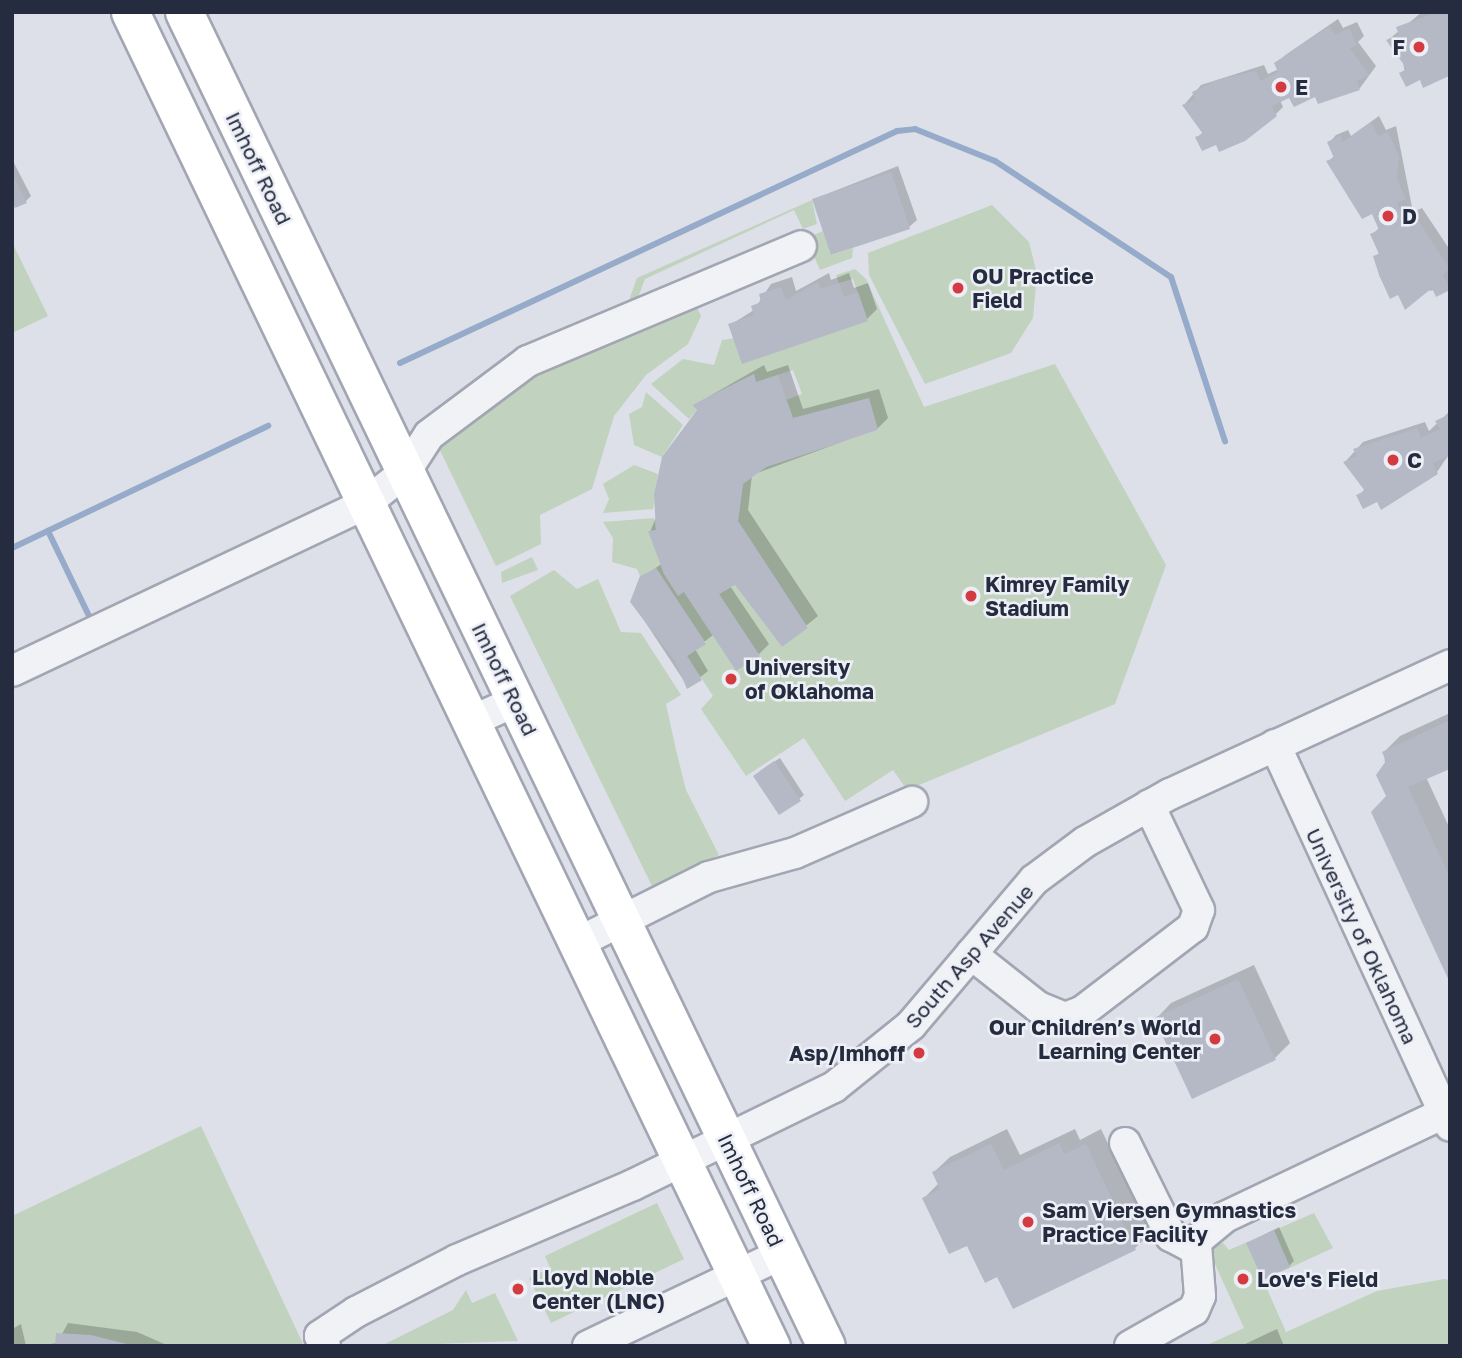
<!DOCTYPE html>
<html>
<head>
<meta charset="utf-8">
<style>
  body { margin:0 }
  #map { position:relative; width:1462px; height:1358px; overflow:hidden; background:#dde0e8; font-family:"Golos Text",sans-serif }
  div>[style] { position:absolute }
  .green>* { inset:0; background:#c1d2be }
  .shadow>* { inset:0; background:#0003 }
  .stream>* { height:6px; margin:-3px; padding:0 3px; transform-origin:3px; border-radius:3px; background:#96aaca }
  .building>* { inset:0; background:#b4b9c5 }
  .roads { filter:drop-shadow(2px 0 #a2a6b2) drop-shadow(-2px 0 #a2a6b2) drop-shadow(0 2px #a2a6b2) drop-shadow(0 -2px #a2a6b2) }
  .minor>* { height:30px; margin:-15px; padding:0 15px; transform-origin:15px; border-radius:15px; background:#f0f2f6 }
  .major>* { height:37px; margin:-18.5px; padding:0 18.5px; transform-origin:18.5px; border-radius:18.5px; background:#fff }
  .dots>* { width:19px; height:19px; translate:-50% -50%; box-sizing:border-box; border:4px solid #edeff6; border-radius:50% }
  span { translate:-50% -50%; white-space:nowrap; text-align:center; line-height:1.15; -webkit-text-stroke:5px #edeff6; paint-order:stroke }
  .poi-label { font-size:21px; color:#262c3f; font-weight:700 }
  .right { translate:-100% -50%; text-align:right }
  .left { translate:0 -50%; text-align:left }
  .street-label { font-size:21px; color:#262c3f }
  .frame { position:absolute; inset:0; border:14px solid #262c3f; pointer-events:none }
</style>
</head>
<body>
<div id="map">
  <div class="green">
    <i style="clip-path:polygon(812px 200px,817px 224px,803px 229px,794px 210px,645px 279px,633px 311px,628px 303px,637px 278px)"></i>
    <i style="clip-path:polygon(992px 205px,1029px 242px,1037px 274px,1033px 318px,1011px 353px,925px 384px,869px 275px,868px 253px)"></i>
    <i style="clip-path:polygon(823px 231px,832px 255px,853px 248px,852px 258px,820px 270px,806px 238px)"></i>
    <i style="clip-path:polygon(12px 242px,48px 316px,12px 333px)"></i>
    <i style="clip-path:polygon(855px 269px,866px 279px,924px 407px,1055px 364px,1166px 565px,1115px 704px,907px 790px,893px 770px,845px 801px,804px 738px,746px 776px,701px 709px,713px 696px,687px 656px,706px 643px,656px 568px,640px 576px,637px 569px,612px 562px,613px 538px,603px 522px,654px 518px,656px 530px,649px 532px,664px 574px,684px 592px,736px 671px,759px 656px,719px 594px,735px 585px,782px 647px,808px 628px,738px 521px,743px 484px,766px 467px,878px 430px,869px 399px,793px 418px,786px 400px,802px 394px,793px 370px,756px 382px,754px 374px,692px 405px,697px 410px,689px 419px,651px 384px,683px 359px,714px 365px,722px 340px,867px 320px,853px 279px,839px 283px,836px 275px)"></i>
    <i style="clip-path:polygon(696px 305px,701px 316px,688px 344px,646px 375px,614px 416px,592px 489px,540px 515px,541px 544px,496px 566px,435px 440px,515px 380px)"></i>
    <i style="clip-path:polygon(646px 392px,683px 425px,662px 457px,634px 445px,629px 414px,642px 407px)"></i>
    <i style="clip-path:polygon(634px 465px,658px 474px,653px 509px,603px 513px,609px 499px,603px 484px)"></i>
    <i style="clip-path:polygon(532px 557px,538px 570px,502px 583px,501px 572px)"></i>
    <i style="clip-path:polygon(554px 570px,577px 589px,598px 579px,621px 632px,641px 633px,681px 695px,666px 704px,676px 750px,686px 790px,719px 855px,653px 888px,510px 596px)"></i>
    <i style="clip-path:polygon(201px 1126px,304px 1346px,12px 1346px,12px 1216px)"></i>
    <i style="clip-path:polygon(657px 1203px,684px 1259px,551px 1323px,529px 1278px,550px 1268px,545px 1256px)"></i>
    <i style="clip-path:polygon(1314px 1213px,1333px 1248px,1263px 1280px,1286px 1332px,1377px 1291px,1444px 1279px,1450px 1280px,1450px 1346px,1205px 1346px,1244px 1328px,1210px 1253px,1214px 1246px,1223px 1243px,1229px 1250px)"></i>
    <i style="clip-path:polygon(466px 1290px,472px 1303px,495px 1293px,518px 1341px,381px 1346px,453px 1310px)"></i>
  </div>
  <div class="shadow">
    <i style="clip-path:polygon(1422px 12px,1450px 12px,1450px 69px,1424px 85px,1421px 78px,1407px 84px,1401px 51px,1394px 54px,1388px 40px)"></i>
    <i style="clip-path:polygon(1338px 19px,1343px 28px,1357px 22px,1364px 36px,1358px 42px,1376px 66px,1360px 88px,1319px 102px,1316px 94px,1290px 95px,1280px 100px,1283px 107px,1275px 115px,1216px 142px,1197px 138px,1204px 131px,1184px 105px,1201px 85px,1264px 65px,1268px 74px,1279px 69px,1284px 56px)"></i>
    <i style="clip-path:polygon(1379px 116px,1386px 130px,1396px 126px,1413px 212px,1422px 208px,1450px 250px,1449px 289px,1399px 293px,1375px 257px,1380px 252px,1372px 235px,1380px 227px,1373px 212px,1363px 217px,1328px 162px,1335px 155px,1329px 143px,1336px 135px,1348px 130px,1351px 136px)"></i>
    <i style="clip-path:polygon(14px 163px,31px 196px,26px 201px,12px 198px)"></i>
    <i style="clip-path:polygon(898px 166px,917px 220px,909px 227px,814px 199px)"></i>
    <i style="clip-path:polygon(829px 273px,831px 280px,849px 273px,854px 288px,868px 283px,877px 309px,867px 319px,730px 325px,754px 310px,771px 284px,792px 277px,796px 291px)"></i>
    <i style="clip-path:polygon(764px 365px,767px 372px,788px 365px,803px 409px,879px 389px,888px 418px,877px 429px,752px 475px,748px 510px,818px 616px,782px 645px,736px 583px,730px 586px,769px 644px,759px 654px,713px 635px,695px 649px,708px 671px,688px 687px,632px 602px,642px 577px,663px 563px,650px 532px,699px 410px,694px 405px)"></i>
    <i style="clip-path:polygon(1450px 411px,1450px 453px,1437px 472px,1378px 499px,1359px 495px,1365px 489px,1345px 462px,1363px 442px,1425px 422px,1429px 431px)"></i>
    <i style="clip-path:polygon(1450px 713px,1450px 767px,1426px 777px,1450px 829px,1450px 979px,1388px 796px,1384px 752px,1400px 736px)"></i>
    <i style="clip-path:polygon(780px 758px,804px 795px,799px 799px,760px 771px)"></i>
    <i style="clip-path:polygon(1254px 965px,1290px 1043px,1275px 1058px,1156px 1019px,1171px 1003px)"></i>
    <i style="clip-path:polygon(1007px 1129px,1020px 1155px,1075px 1129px,1080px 1140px,1101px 1129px,1151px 1233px,1135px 1248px,1014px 1307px,998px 1275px,924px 1198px,939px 1183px,934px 1172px,950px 1157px)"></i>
    <i style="clip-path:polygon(1279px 1227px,1294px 1261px,1289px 1266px,1248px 1243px)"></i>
    <i style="clip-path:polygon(68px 1323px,137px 1332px,169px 1346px,38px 1346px,57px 1343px)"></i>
    <i style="clip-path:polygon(21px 1324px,26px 1346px,12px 1346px,12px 1329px)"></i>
    <i style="clip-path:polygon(1277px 1329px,1284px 1346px,1241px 1346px)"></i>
  </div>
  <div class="stream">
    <i style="left:400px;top:363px;width:548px;rotate:-25.02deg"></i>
    <i style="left:897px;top:131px;width:18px;rotate:-6deg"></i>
    <i style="left:915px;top:129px;width:86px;rotate:21.8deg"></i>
    <i style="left:995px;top:161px;width:211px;rotate:33.4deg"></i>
    <i style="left:1171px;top:277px;width:173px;rotate:71.8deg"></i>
    <i style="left:48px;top:531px;width:101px;rotate:64.2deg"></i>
    <i style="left:12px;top:548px;width:284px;rotate:-25.5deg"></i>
  </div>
  <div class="building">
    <i style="clip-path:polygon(1438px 12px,1450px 12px,1449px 76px,1423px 88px,1420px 80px,1406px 87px,1399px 73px,1407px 69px,1386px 40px,1399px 35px,1396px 27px)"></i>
    <i style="clip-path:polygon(1330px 26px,1335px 35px,1349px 28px,1357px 45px,1350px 48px,1369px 75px,1357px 81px,1360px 90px,1318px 104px,1315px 97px,1294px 107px,1289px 98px,1272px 106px,1277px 116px,1245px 141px,1219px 152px,1216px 145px,1202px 151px,1195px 137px,1203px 134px,1182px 105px,1195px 99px,1192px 92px,1217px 80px,1256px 71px,1260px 81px,1278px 72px,1274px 63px)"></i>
    <i style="clip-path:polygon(1371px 122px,1378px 136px,1388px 132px,1399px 156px,1397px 179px,1406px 199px,1397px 203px,1405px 219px,1414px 214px,1450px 269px,1443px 274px,1450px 290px,1436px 297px,1432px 288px,1405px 310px,1398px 295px,1390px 299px,1379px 275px,1373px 256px,1379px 254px,1370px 234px,1379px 230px,1372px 214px,1362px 219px,1326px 161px,1334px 158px,1327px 142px,1340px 136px,1343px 142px)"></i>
    <i style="clip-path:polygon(891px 172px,910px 229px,831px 255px,812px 199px)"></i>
    <i style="clip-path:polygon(12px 173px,27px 203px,15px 208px,12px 202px)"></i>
    <i style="clip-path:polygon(818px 282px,820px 289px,839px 283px,844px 297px,858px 292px,868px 321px,742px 364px,728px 324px,754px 315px,751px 306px,761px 302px,759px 294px,781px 287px,786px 300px)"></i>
    <i style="clip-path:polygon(754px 374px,756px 382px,778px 375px,793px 418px,869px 398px,878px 430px,766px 467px,743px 484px,738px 521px,808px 628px,782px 647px,735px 585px,719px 594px,760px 656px,736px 671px,684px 592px,678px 596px,664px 574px,648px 531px,656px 530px,654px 495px,662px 457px,697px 410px,692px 405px)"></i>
    <i style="clip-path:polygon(1450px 414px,1450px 455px,1433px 463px,1438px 474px,1381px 510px,1377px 502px,1363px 509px,1356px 495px,1365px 491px,1343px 462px,1357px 456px,1353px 449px,1417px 428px,1421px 438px,1440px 429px,1435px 421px)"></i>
    <i style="clip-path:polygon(656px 568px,706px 644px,687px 656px,702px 680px,687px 689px,675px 661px,630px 602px,640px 576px)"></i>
    <i style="clip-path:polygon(1450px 720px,1450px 769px,1408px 787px,1450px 877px,1450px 983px,1371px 812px,1386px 796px,1376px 775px,1386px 761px,1382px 752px)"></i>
    <i style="clip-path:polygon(774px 761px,801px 801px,779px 815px,753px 776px)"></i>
    <i style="clip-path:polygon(1238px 979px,1276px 1060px,1192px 1099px,1154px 1018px)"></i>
    <i style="clip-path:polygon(1059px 1143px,1064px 1154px,1086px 1144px,1136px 1250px,1013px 1309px,997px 1277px,985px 1283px,967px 1246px,949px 1254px,922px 1198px,940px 1189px,932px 1172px,991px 1144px,1004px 1170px)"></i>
    <i style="clip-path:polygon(1274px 1230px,1290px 1267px,1263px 1280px,1246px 1243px)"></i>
    <i style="clip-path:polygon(56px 1333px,91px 1335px,135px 1346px,55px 1346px)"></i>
  </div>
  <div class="roads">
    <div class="minor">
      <i style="left:12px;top:671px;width:391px;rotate:-25.3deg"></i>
      <i style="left:365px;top:504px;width:51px;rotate:-38.7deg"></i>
      <i style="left:405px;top:472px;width:44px;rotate:-57deg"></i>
      <i style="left:429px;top:435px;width:124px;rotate:-36.8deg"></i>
      <i style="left:528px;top:361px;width:296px;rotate:-22.8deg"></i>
      <i style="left:470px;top:722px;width:51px;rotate:-24.5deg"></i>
      <i style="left:1275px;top:745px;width:419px;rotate:65.3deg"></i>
      <i style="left:577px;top:943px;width:148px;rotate:-26.6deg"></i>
      <i style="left:709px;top:877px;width:89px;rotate:-15.6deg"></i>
      <i style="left:795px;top:853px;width:128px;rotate:-23.6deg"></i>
      <i style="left:971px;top:954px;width:85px;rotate:38.3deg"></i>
      <i style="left:1038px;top:1007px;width:29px;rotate:22deg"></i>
      <i style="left:1065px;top:1018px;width:19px;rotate:-21deg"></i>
      <i style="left:1083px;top:1011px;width:138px;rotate:-37.4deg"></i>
      <i style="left:1193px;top:927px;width:18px;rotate:-71deg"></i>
      <i style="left:1199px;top:910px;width:116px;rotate:-115.5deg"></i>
      <i style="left:1125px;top:1143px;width:104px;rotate:63.7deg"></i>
      <i style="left:1171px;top:1236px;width:21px;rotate:28deg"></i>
      <i style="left:1190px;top:1246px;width:45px;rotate:-39.6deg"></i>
      <i style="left:1225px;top:1217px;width:242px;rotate:-25.4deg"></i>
      <i style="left:325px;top:1346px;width:11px;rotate:-117deg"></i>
      <i style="left:320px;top:1336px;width:43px;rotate:-33.7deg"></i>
      <i style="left:356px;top:1312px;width:114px;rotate:-27.2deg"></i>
      <i style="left:457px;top:1260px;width:191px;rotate:-23.1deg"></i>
      <i style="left:633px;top:1185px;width:224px;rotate:-26deg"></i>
      <i style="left:834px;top:1087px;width:99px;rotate:-38.8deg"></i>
      <i style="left:911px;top:1025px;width:190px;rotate:-49.7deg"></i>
      <i style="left:1034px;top:880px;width:64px;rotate:-36.7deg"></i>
      <i style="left:1085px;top:842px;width:98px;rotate:-29.5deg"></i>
      <i style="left:1170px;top:794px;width:308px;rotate:-24.7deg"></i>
      <i style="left:588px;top:1346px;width:215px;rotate:-25.4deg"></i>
      <i style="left:1130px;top:1346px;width:73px;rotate:-29.4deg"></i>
      <i style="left:1194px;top:1310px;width:15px;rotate:-67deg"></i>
      <i style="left:1200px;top:1296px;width:52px;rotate:-94.4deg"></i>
    </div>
    <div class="major">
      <i style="left:130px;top:12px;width:1480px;rotate:64.34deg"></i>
      <i style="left:184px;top:12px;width:1480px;rotate:64.3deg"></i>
    </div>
  </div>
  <div class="dots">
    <i style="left:1419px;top:47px;background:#d43b41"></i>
    <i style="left:1281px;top:87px;background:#d43b41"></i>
    <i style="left:1388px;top:216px;background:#d43b41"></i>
    <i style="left:958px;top:288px;background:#d43b41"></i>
    <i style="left:1393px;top:460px;background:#d43b41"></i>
    <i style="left:971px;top:596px;background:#d43b41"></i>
    <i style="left:731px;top:679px;background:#d43b41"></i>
    <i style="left:1215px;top:1039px;background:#d43b41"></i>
    <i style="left:919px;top:1053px;background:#d43b41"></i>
    <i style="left:1028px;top:1222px;background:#d43b41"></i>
    <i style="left:1243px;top:1279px;background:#d43b41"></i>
    <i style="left:518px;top:1289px;background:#d43b41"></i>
  </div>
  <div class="poi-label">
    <span class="right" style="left:1405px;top:47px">F</span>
    <span class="left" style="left:1295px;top:87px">E</span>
    <span class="left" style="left:1402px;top:216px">D</span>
    <span class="left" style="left:972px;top:288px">OU Practice<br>Field</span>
    <span class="left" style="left:1407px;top:460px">C</span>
    <span class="left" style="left:985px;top:596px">Kimrey Family<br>Stadium</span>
    <span class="left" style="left:745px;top:679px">University<br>of Oklahoma</span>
    <span class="right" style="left:1201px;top:1039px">Our Children’s World<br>Learning Center</span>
    <span class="right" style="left:905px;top:1053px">Asp/Imhoff</span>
    <span class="left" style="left:1042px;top:1222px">Sam Viersen Gymnastics<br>Practice Facility</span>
    <span class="left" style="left:532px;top:1289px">Lloyd Noble<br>Center (LNC)</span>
    <span class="left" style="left:1257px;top:1279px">Love's Field</span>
  </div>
  <div class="street-label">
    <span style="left:259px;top:168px;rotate:64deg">Imhoff Road</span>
    <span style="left:505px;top:679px;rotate:64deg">Imhoff Road</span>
    <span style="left:1362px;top:936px;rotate:65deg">University of Oklahoma</span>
    <span style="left:969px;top:956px;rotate:-49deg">South Asp Avenue</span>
    <span style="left:751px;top:1190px;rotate:64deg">Imhoff Road</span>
  </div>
  <div class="frame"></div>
</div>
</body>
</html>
